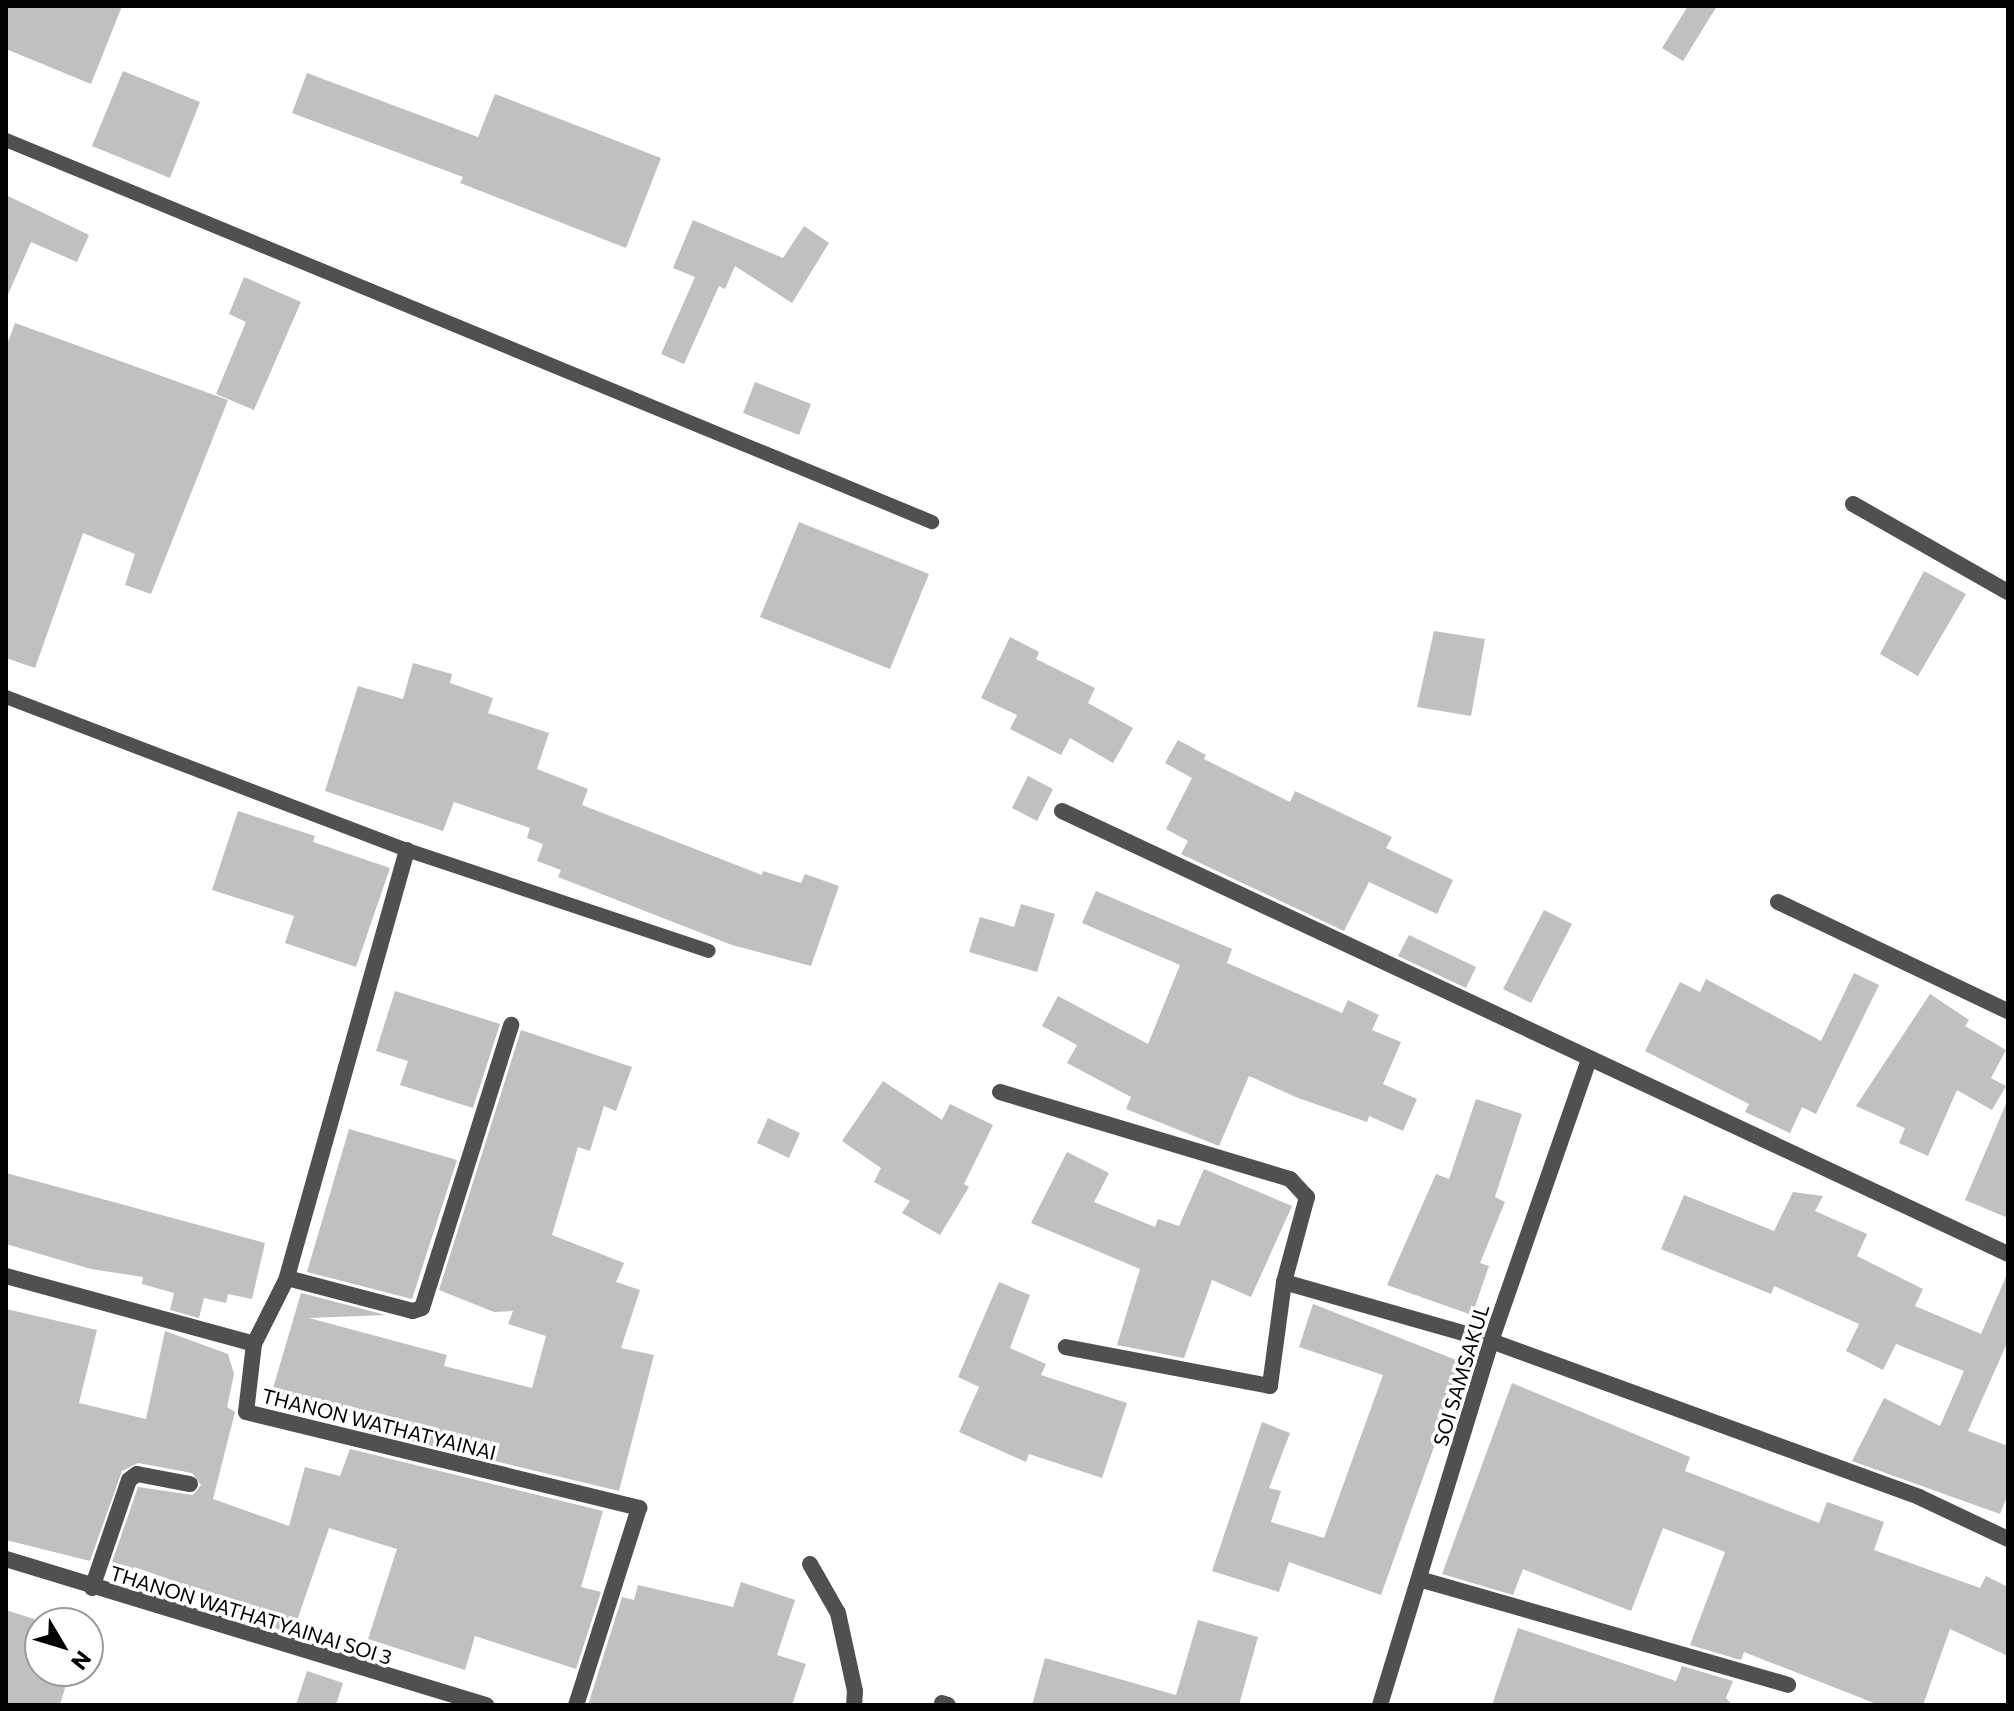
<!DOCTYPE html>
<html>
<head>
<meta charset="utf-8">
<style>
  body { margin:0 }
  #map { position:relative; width:2014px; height:1711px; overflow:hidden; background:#fff; font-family:Commissioner,sans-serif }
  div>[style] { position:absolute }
  .building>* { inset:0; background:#c0c0c0 }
  .lane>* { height:14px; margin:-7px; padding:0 7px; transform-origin:7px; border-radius:7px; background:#505050 }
  .street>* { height:16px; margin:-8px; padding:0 8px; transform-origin:8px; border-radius:8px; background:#505050 }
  span { translate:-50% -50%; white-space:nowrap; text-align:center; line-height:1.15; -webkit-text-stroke:7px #fff; paint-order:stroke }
  .street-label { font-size:20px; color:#000 }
  .frame { position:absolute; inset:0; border:8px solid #000; pointer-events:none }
  .north { position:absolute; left:24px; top:1607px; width:80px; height:80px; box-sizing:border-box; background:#fff; border:2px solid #999; border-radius:50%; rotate:128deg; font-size:22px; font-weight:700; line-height:32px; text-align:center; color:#000 }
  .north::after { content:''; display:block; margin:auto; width:28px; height:36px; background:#000; clip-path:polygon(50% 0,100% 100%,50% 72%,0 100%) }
</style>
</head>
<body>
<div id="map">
  <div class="building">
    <i style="clip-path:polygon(6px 6px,122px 6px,91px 84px,6px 49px)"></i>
    <i style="clip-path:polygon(1688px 6px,1717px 6px,1683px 61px,1662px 48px)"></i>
    <i style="clip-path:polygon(123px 71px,200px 102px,170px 178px,92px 146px)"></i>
    <i style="clip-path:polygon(307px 73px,478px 137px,495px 94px,661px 158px,626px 248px,460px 183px,463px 177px,292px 113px)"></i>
    <i style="clip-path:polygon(6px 195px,89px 235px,77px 262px,31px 242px,6px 299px)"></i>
    <i style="clip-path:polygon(693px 220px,783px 258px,804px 226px,829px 243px,792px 303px,735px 266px,725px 289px,719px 286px,684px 364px,661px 354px,695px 277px,673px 268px)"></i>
    <i style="clip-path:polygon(244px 277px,301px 302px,254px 410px,216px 394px,246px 322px,229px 314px)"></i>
    <i style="clip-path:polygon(15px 323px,228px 400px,151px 594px,125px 585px,135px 554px,83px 533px,35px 668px,6px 658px,6px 347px)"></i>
    <i style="clip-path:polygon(755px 382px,811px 404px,799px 435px,743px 413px)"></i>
    <i style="clip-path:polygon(799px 522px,929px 574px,890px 669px,760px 617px)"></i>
    <i style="clip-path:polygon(1924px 571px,1966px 594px,1918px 676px,1880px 654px)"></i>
    <i style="clip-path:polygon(1434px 631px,1485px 639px,1471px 716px,1417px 707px)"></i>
    <i style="clip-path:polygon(1010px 637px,1039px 652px,1036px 659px,1095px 688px,1088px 703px,1133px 728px,1113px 763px,1070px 738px,1061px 755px,1010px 729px,1017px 715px,981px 698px)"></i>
    <i style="clip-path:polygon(413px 663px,452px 674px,450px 683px,493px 698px,488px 713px,549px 733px,537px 769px,588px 789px,582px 805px,762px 875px,763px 871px,801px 883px,805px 874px,839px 886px,811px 966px,732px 945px,558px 877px,561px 870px,537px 861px,543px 844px,527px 838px,530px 828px,454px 802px,443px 831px,325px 791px,358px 686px,403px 699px)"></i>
    <i style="clip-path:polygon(1178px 740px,1206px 755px,1204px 759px,1290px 802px,1295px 791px,1392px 837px,1386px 848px,1453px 880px,1437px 914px,1369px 882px,1344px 931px,1181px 854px,1188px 841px,1166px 829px,1192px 778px,1165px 763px)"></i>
    <i style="clip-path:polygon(1028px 776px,1053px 789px,1037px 821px,1012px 808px)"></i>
    <i style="clip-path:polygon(238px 811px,315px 836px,313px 842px,390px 868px,356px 967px,285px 943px,294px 916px,212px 890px)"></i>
    <i style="clip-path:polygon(1096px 891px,1232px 949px,1227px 963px,1342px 1013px,1348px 1000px,1379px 1015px,1372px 1030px,1401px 1042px,1383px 1084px,1417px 1099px,1403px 1131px,1369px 1116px,1367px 1122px,1298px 1098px,1249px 1076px,1219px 1146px,1126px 1109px,1131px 1097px,1067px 1063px,1077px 1045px,1042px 1026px,1058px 996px,1148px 1044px,1180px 965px,1082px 923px)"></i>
    <i style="clip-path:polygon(1021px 904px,1055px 914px,1037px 972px,969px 952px,980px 917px,1014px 927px)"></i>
    <i style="clip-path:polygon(1544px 910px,1572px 924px,1531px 1003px,1503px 989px)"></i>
    <i style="clip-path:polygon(1409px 935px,1476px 967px,1466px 988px,1398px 956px)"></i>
    <i style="clip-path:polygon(1854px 973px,1879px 985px,1816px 1114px,1802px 1107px,1790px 1133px,1745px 1112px,1749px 1104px,1645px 1051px,1680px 982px,1700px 992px,1706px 979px,1821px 1041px)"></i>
    <i style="clip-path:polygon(395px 991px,500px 1024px,473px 1108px,400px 1085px,408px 1061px,376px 1051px)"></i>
    <i style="clip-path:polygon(1930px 994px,1969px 1020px,1965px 1026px,2006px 1050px,1991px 1078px,2006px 1086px,1992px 1110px,1957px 1090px,1928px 1156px,1899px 1143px,1905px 1128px,1856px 1106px)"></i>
    <i style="clip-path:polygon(521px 1030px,632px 1067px,616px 1111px,604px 1106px,590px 1151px,578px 1147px,552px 1235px,624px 1263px,616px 1282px,640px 1290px,621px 1348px,654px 1355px,619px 1491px,357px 1428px,357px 1418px,271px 1395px,301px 1293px,386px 1315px,309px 1318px,447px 1355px,444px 1366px,532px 1388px,546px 1336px,508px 1324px,513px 1311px,494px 1312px,439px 1290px)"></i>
    <i style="clip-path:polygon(883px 1081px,942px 1120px,950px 1104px,993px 1125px,964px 1184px,969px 1187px,940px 1235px,902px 1213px,910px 1201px,874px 1182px,881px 1168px,842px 1141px)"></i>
    <i style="clip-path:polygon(1476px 1099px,1522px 1114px,1495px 1197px,1505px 1202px,1480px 1263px,1489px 1266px,1472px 1315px,1387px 1285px,1436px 1174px,1449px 1179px)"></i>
    <i style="clip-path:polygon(2008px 1099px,2008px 1218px,1965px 1200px)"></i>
    <i style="clip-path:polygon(768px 1118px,800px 1133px,789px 1158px,757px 1143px)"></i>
    <i style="clip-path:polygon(349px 1129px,457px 1160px,412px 1299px,307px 1272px)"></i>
    <i style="clip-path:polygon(1067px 1152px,1109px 1173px,1094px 1202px,1155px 1227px,1158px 1219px,1179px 1226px,1204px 1169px,1292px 1206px,1251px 1297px,1212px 1280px,1184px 1358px,1117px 1345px,1140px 1269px,1031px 1223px)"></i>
    <i style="clip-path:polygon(6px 1173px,265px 1243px,252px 1299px,228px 1294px,226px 1303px,204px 1298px,199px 1318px,170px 1310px,174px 1293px,142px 1284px,143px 1277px,91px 1269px,6px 1244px)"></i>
    <i style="clip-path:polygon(1793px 1192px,1823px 1196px,1815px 1211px,1867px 1234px,1857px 1256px,1923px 1289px,1915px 1306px,1981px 1334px,2008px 1272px,2008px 1341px,1968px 1431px,2008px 1446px,2008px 1494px,2000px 1514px,1852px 1461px,1884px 1398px,1940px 1426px,1964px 1371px,1896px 1344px,1883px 1370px,1846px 1351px,1859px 1324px,1774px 1286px,1771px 1294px,1661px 1249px,1684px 1195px,1774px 1231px)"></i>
    <i style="clip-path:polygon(999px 1282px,1030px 1295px,1010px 1348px,1046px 1364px,1041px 1375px,1127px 1403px,1102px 1478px,1029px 1454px,1026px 1462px,959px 1432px,979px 1387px,958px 1377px)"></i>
    <i style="clip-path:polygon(1313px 1304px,1464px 1363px,1381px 1595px,1289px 1562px,1279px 1592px,1212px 1571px,1262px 1422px,1290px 1433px,1269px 1488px,1281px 1491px,1271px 1522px,1324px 1538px,1383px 1375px,1299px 1347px)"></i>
    <i style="clip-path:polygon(6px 1309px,97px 1330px,79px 1403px,146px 1419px,165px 1331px,228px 1354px,234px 1374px,227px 1407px,235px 1412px,213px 1499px,289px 1526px,305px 1467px,340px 1476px,350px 1449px,603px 1511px,581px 1587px,601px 1592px,576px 1669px,475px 1636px,465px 1670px,368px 1639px,397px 1549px,329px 1528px,292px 1635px,178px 1588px,180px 1583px,134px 1567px,132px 1572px,111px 1565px,138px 1487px,193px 1495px,201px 1485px,192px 1473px,138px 1463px,122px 1471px,90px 1561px,6px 1540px)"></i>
    <i style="clip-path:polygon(1512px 1383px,1690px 1457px,1685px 1471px,1819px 1523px,1827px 1502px,1884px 1522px,1874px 1550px,1980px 1588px,1986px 1576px,2008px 1587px,2008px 1656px,1950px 1629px,1923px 1705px,1879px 1705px,1744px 1652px,1741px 1660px,1690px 1645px,1725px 1552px,1663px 1528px,1631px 1611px,1523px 1569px,1513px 1595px,1442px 1574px)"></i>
    <i style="clip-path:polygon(741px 1582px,795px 1600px,777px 1655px,806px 1664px,792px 1705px,588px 1705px,622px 1597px,634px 1600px,638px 1585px,733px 1607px)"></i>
    <i style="clip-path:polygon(6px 1610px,40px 1621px,40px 1671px,70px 1671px,60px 1705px,6px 1705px)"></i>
    <i style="clip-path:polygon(1198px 1620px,1258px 1637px,1239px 1705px,1032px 1705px,1045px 1658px,1176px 1695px)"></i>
    <i style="clip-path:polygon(1518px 1628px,1676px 1681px,1682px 1666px,1733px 1681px,1726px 1698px,1732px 1705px,1492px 1705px)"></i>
    <i style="clip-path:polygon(307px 1671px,343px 1683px,336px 1705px,296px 1705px)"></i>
  </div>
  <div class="lane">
    <i style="left:6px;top:140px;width:1002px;rotate:22.42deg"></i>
    <i style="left:6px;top:697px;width:429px;rotate:20.9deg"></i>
    <i style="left:407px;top:850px;width:318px;rotate:18.5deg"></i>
  </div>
  <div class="street">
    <i style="left:1853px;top:504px;width:178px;rotate:29.6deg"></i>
    <i style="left:1062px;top:811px;width:1045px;rotate:25.09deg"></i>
    <i style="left:407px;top:850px;width:445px;rotate:105.7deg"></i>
    <i style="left:287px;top:1278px;width:74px;rotate:116.6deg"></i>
    <i style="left:254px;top:1344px;width:68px;rotate:96.7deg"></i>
    <i style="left:246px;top:1412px;width:405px;rotate:13.7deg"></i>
    <i style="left:639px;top:1508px;width:207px;rotate:107.7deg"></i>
    <i style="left:1778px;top:902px;width:255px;rotate:25.4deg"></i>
    <i style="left:1000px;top:1092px;width:303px;rotate:16.7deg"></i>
    <i style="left:1290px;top:1179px;width:25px;rotate:47deg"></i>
    <i style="left:1307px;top:1197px;width:88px;rotate:105.1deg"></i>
    <i style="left:1284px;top:1282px;width:105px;rotate:97.7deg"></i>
    <i style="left:1270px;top:1386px;width:208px;rotate:-169.2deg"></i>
    <i style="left:6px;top:1276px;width:257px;rotate:15.3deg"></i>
    <i style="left:287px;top:1278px;width:130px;rotate:14.7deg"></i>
    <i style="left:413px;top:1311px;width:9px;rotate:-18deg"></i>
    <i style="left:422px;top:1308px;width:297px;rotate:-72.5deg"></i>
    <i style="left:1284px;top:1282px;width:215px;rotate:15.9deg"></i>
    <i style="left:1491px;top:1341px;width:456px;rotate:20deg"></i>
    <i style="left:1919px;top:1497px;width:98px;rotate:25.3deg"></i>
    <i style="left:6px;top:1559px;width:502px;rotate:16.92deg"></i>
    <i style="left:810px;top:1564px;width:56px;rotate:60.3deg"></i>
    <i style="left:838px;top:1613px;width:80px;rotate:77.7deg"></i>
    <i style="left:855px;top:1691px;width:14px;rotate:94deg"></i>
    <i style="left:1419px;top:1579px;width:384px;rotate:16deg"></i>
    <i style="left:92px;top:1588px;width:114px;rotate:-71.1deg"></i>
    <i style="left:129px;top:1480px;width:10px;rotate:-37deg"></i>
    <i style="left:137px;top:1474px;width:54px;rotate:10.7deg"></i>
    <i style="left:942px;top:1703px;width:6px;rotate:18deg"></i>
    <i style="left:1380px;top:1705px;width:381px;rotate:-73deg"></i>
    <i style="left:1491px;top:1341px;width:298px;rotate:-70.8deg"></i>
  </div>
  <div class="street-label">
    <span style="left:1461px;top:1375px;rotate:-73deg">SOI SAMSAKUL</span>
    <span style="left:379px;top:1424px;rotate:14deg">THANON WATHATYAINAI</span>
    <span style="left:251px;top:1615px;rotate:17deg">THANON WATHATYAINAI SOI 3</span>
  </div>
  <div class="frame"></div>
  <div class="north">N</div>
</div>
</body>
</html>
